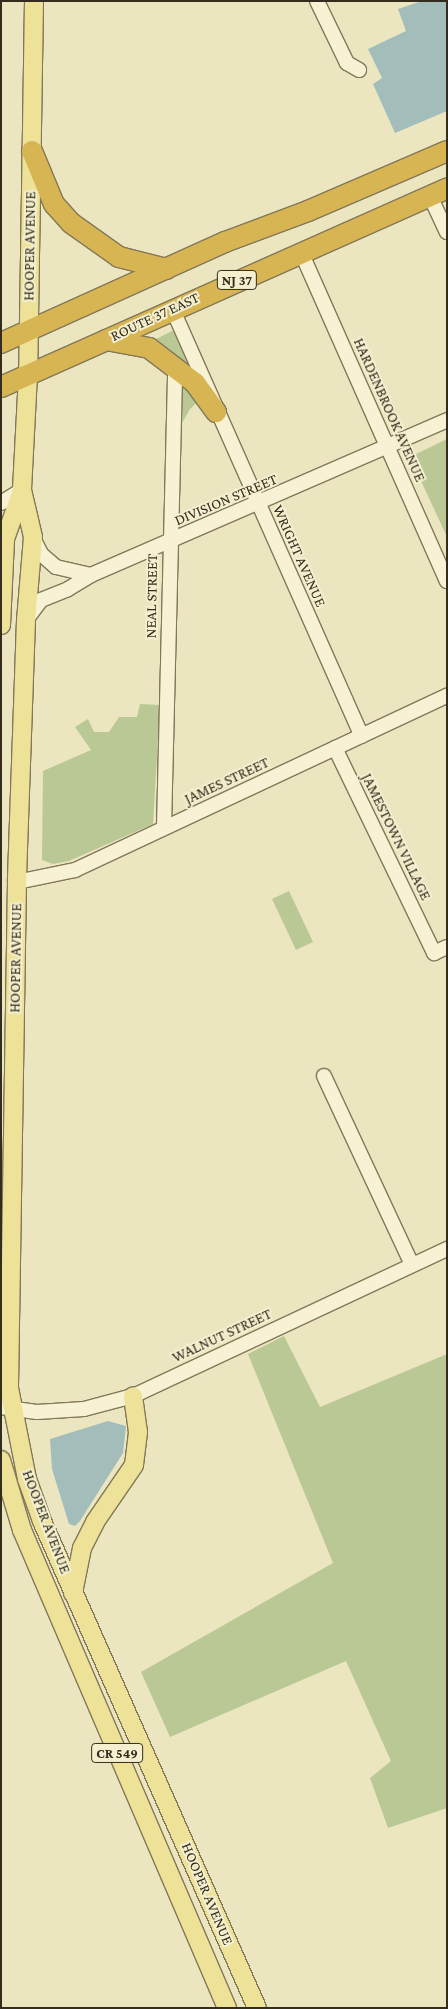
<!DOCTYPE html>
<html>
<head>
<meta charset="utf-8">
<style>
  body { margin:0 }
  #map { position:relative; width:448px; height:2009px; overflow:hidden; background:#ebe6c0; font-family:"Crimson Pro",serif }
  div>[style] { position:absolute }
  .green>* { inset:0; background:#b9c895 }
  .water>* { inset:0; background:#a3beba }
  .roads { filter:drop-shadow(1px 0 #837759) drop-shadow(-1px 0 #837759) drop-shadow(0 1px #837759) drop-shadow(0 -1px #837759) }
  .minor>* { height:14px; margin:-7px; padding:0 7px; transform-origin:7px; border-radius:7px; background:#f7f2d3 }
  .major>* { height:18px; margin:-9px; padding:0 9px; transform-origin:9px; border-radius:9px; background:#eee299 }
  .highway>* { height:20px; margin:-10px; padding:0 10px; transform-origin:10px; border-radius:10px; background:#d8b553 }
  span { translate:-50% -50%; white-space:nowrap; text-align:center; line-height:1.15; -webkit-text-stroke:4px #f3efcf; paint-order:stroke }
  .shield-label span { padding:1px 4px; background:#f3efcf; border:1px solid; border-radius:4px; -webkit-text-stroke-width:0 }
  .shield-label { font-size:14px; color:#342c1d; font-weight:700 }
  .street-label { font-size:15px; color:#342c1d }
  .frame { position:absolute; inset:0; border:2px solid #342c1d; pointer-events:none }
</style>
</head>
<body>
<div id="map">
  <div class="green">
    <i style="clip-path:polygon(174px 330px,190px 363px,188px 365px,156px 339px)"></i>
    <i style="clip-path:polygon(182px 383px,200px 400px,190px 409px,181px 425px)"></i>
    <i style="clip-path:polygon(447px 439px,447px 537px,410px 457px)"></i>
    <i style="clip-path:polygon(140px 704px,160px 705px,153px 824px,69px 861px,53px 864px,42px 860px,43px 771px,91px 750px,75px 727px,88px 719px,94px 732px,109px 732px,119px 717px,137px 717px)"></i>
    <i style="clip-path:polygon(289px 891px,313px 942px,296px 950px,272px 899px)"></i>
    <i style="clip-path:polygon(284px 1336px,320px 1407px,447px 1354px,447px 1808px,388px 1828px,370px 1778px,391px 1761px,346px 1661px,170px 1737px,141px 1672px,333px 1563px,248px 1354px)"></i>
  </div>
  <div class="water">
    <i style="clip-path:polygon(422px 1px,447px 1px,447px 111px,395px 133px,373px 84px,382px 78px,368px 49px,406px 31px,398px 9px)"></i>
    <i style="clip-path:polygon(108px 1421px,126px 1426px,123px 1453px,80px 1521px,75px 1526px,69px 1524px,52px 1469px,50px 1439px)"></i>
  </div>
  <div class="roads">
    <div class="minor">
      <i style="left:317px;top:1px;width:69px;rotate:64.2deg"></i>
      <i style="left:347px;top:63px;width:14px;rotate:30deg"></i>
      <i style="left:430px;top:196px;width:40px;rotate:65deg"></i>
      <i style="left:301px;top:252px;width:360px;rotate:66.1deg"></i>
      <i style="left:172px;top:308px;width:468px;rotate:66.1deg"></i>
      <i style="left:1px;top:503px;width:25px;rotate:-32deg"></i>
      <i style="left:33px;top:538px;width:18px;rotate:63deg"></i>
      <i style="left:41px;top:554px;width:20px;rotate:41deg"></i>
      <i style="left:56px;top:567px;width:36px;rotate:13deg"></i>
      <i style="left:26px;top:620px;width:25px;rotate:-53deg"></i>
      <i style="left:41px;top:600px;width:29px;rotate:-22deg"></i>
      <i style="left:68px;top:589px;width:27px;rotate:-31deg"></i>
      <i style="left:91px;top:575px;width:388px;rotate:-23.5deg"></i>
      <i style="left:335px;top:748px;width:228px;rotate:64.2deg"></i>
      <i style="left:434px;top:953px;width:14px;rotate:-25deg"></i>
      <i style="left:164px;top:827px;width:462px;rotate:-88.6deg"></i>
      <i style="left:17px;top:882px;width:59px;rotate:-11.7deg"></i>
      <i style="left:75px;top:870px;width:411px;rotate:-25.1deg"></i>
      <i style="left:324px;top:1076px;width:208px;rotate:65deg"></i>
      <i style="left:1px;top:1407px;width:36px;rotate:8deg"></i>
      <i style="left:37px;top:1412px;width:47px;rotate:-3.7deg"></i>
      <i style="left:84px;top:1409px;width:51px;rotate:-14.9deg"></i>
      <i style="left:133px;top:1396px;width:347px;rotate:-25.1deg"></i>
    </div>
    <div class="major">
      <i style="left:34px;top:1px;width:374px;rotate:90.9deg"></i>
      <i style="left:28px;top:375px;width:115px;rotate:93deg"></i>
      <i style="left:22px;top:490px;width:48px;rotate:76.8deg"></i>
      <i style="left:33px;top:537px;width:83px;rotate:94.8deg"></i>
      <i style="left:26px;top:620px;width:262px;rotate:92deg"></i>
      <i style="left:17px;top:882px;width:506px;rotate:90.91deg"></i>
      <i style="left:9px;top:1388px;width:93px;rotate:78.8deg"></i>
      <i style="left:27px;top:1479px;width:45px;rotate:70.3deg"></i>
      <i style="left:42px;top:1521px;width:532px;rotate:66.18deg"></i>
      <i style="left:1px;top:625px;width:86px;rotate:-87.3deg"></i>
      <i style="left:5px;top:539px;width:51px;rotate:-70.5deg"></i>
      <i style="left:1px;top:1460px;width:73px;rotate:73.3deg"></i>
      <i style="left:22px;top:1530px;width:520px;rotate:66.79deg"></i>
      <i style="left:73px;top:1593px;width:46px;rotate:-78.7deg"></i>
      <i style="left:82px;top:1548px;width:29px;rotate:-63deg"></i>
      <i style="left:95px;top:1522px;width:69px;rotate:-55.6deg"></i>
      <i style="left:134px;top:1465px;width:33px;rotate:-83deg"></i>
      <i style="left:138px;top:1432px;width:36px;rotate:-98deg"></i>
    </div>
    <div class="highway">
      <i style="left:32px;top:151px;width:57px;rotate:67.5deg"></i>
      <i style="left:54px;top:204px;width:25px;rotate:48deg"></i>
      <i style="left:71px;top:223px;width:59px;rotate:35.3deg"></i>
      <i style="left:119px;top:257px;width:49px;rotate:14deg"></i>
      <i style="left:106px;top:340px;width:44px;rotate:10.5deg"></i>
      <i style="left:149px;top:348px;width:58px;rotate:37.3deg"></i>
      <i style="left:195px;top:383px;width:36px;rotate:54deg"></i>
      <i style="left:1px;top:343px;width:246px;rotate:-24.3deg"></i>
      <i style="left:225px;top:242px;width:89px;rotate:-20.5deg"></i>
      <i style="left:308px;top:211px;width:151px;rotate:-23.3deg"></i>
      <i style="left:1px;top:387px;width:488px;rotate:-24deg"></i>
    </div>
  </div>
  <div class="shield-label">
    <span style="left:237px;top:280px">NJ 37</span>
    <span style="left:117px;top:1753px">CR 549</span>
  </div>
  <div class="street-label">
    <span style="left:30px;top:246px;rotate:-89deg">HOOPER AVENUE</span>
    <span style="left:155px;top:317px;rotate:-25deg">ROUTE 37 EAST</span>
    <span style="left:389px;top:410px;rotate:66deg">HARDENBROOK AVENUE</span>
    <span style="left:226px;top:500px;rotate:-23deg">DIVISION STREET</span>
    <span style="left:299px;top:556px;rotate:66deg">WRIGHT AVENUE</span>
    <span style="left:152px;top:596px;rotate:-89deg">NEAL STREET</span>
    <span style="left:227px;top:781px;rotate:-25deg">JAMES STREET</span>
    <span style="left:396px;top:837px;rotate:64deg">JAMESTOWN VILLAGE</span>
    <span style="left:16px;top:958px;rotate:-89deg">HOOPER AVENUE</span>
    <span style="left:222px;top:1336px;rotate:-25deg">WALNUT STREET</span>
    <span style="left:46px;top:1522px;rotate:69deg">HOOPER AVENUE</span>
    <span style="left:207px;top:1894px;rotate:67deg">HOOPER AVENUE</span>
  </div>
  <div class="frame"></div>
</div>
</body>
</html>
